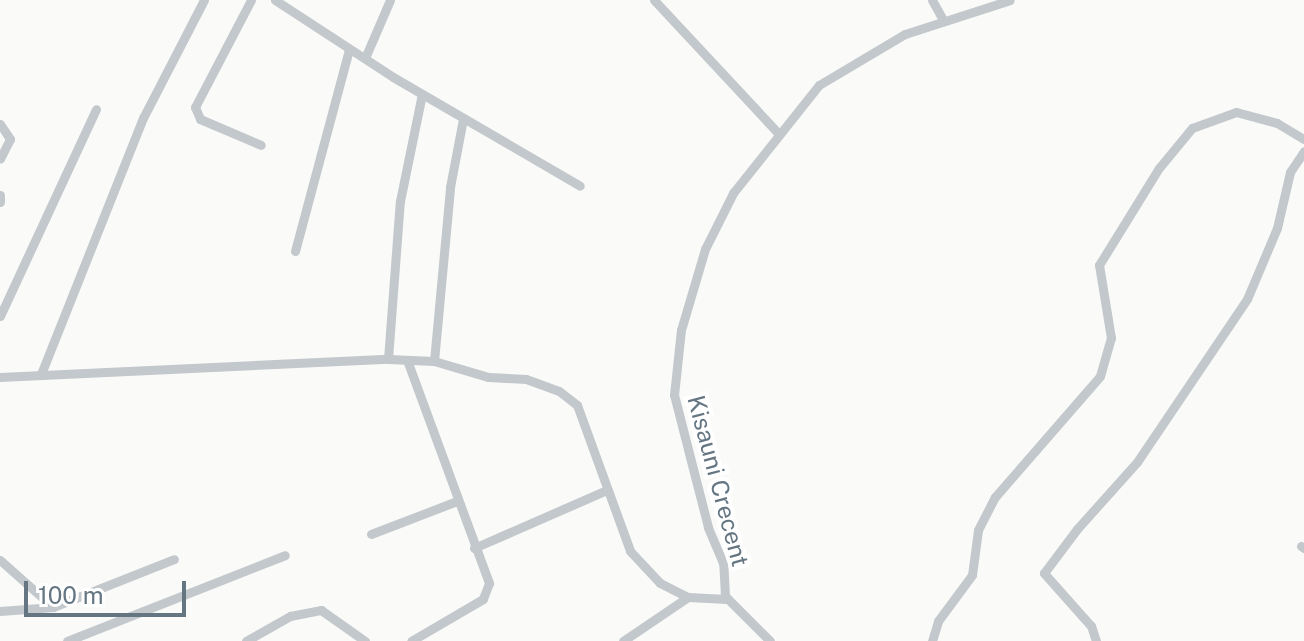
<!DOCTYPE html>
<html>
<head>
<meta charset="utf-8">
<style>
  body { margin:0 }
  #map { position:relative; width:1304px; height:641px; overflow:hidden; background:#fafaf8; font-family:"Public Sans",sans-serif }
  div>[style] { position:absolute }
  .street>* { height:9px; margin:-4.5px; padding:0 4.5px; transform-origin:4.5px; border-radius:4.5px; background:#c3c8cc }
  span { translate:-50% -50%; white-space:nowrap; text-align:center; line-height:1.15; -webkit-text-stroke:8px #fff; paint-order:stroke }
  .street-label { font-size:24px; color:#657683 }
  .scale { position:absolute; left:24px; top:581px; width:162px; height:36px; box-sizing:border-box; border:4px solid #657683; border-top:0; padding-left:10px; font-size:24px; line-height:28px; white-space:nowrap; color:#657683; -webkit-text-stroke:6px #fff; paint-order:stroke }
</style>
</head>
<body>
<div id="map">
  <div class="street">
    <i style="left:251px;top:0;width:121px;rotate:117.6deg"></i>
    <i style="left:195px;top:107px;width:13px;rotate:67deg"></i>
    <i style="left:200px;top:119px;width:66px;rotate:23.1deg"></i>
    <i style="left:275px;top:0;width:141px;rotate:33.1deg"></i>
    <i style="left:393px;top:77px;width:216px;rotate:30.2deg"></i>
    <i style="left:654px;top:0;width:182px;rotate:47deg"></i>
    <i style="left:932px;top:0;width:23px;rotate:61deg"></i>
    <i style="left:365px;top:58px;width:63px;rotate:-66.7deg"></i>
    <i style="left:0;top:124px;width:18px;rotate:56deg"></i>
    <i style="left:10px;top:139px;width:22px;rotate:117deg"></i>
    <i style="left:0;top:195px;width:7px;rotate:90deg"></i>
    <i style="left:295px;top:251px;width:209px;rotate:-75deg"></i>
    <i style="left:0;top:316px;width:228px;rotate:-65.1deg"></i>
    <i style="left:388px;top:359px;width:158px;rotate:-85.7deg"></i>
    <i style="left:400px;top:201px;width:109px;rotate:-78.4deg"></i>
    <i style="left:407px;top:360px;width:238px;rotate:69.8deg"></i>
    <i style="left:489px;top:583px;width:17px;rotate:111deg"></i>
    <i style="left:483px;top:599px;width:83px;rotate:149.7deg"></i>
    <i style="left:434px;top:361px;width:175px;rotate:-84.7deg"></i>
    <i style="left:450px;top:187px;width:69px;rotate:-79.2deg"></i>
    <i style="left:41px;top:374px;width:276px;rotate:-68.3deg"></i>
    <i style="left:143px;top:118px;width:133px;rotate:-62.7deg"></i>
    <i style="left:0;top:377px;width:388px;rotate:-2.7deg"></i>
    <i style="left:388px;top:359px;width:46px;rotate:2.5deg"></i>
    <i style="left:434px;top:361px;width:56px;rotate:16.5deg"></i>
    <i style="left:488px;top:377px;width:38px;rotate:3deg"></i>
    <i style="left:526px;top:379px;width:35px;rotate:20deg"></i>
    <i style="left:559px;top:391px;width:23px;rotate:38deg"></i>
    <i style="left:577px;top:405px;width:155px;rotate:70deg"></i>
    <i style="left:630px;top:551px;width:44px;rotate:46.8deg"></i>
    <i style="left:660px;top:583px;width:31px;rotate:27deg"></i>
    <i style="left:371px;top:534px;width:92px;rotate:-21deg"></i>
    <i style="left:1301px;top:546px;width:4px;rotate:34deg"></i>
    <i style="left:474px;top:548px;width:145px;rotate:-23.6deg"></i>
    <i style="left:0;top:560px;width:71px;rotate:41.6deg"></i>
    <i style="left:0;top:611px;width:53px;rotate:-4.3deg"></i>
    <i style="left:53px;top:607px;width:130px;rotate:-21.6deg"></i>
    <i style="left:67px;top:641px;width:234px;rotate:-21.5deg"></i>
    <i style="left:246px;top:641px;width:51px;rotate:-29.6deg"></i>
    <i style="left:290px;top:616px;width:32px;rotate:-11deg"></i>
    <i style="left:321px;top:610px;width:54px;rotate:35.2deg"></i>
    <i style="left:623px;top:641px;width:78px;rotate:-34.1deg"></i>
    <i style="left:688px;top:597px;width:39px;rotate:3deg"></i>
    <i style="left:770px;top:641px;width:64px;rotate:-135deg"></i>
    <i style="left:725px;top:596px;width:33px;rotate:-93deg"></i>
    <i style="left:723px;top:563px;width:39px;rotate:-113deg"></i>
    <i style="left:708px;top:527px;width:136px;rotate:-104.4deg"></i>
    <i style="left:674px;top:395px;width:65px;rotate:-83.9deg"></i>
    <i style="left:681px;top:330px;width:84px;rotate:-73.5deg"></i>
    <i style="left:705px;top:249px;width:63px;rotate:-63.4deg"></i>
    <i style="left:733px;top:193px;width:138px;rotate:-51.5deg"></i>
    <i style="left:819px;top:85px;width:100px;rotate:-30.7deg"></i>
    <i style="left:905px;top:34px;width:110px;rotate:-17.9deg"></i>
    <i style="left:932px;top:641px;width:21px;rotate:-73deg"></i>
    <i style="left:938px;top:621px;width:57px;rotate:-53.5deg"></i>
    <i style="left:972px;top:575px;width:45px;rotate:-82.4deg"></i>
    <i style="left:978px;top:530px;width:37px;rotate:-63deg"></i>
    <i style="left:995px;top:497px;width:160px;rotate:-49deg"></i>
    <i style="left:1100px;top:376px;width:40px;rotate:-74deg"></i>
    <i style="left:1111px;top:338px;width:74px;rotate:-99.3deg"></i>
    <i style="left:1099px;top:265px;width:114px;rotate:-58.3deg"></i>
    <i style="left:1159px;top:168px;width:52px;rotate:-50.5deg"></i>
    <i style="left:1192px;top:128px;width:47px;rotate:-20deg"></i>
    <i style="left:1236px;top:112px;width:42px;rotate:15deg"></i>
    <i style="left:1277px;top:123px;width:31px;rotate:31deg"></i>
    <i style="left:1096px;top:641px;width:16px;rotate:-108deg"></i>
    <i style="left:1091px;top:626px;width:71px;rotate:-131.6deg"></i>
    <i style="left:1044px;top:573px;width:55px;rotate:-53.1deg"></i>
    <i style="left:1077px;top:529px;width:90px;rotate:-48.2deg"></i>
    <i style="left:1137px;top:462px;width:197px;rotate:-56deg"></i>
    <i style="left:1247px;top:299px;width:77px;rotate:-67.1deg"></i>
    <i style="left:1277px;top:228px;width:57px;rotate:-76.9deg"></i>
    <i style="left:1290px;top:172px;width:25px;rotate:-56deg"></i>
  </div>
  <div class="street-label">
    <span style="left:718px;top:481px;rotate:75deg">Kisauni Crecent</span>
  </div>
  <div class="scale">100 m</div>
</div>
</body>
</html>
